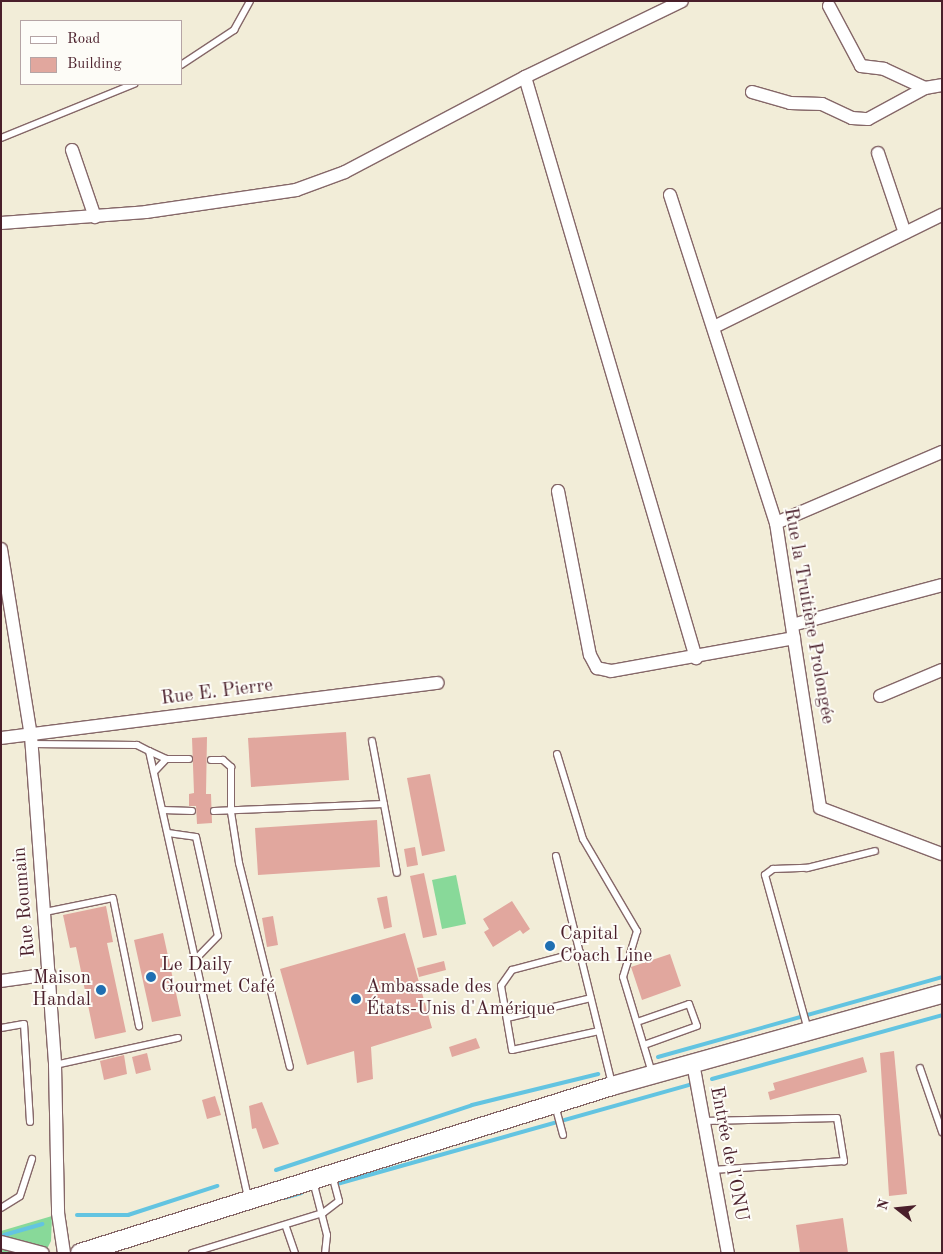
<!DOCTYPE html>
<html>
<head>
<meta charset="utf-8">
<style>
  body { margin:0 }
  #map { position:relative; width:943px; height:1254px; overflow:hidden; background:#f2edd8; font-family:"Old Standard TT",serif }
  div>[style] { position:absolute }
  .green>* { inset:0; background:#88d999 }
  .stream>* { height:4px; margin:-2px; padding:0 2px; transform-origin:2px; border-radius:2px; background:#63c4e1 }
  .building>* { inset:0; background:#e1a79e }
  .roads { filter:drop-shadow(1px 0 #856768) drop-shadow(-1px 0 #856768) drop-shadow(0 1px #856768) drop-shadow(0 -1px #856768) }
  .service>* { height:6px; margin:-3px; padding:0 3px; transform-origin:3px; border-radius:3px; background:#fff }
  .minor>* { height:12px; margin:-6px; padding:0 6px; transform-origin:6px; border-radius:6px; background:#fff }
  .secondary>* { height:18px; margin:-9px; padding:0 9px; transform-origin:9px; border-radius:9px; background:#fff }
  .dots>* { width:14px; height:14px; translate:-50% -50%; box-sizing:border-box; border:2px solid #fdfcf7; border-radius:50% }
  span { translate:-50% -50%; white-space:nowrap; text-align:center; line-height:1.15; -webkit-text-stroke:4px #fdfcf7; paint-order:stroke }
  .street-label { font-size:19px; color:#4a1f2b }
  .poi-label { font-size:19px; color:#4a1f2b }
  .left { translate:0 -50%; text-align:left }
  .right { translate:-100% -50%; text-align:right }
  .frame { position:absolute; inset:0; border:2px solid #4a1f2b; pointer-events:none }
  .legend { position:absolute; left:20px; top:20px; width:162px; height:65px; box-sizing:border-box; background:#fdfcf7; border:1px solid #b5a4a5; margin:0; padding:6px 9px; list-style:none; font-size:15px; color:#4a1f2b }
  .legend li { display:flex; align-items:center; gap:10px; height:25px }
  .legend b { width:25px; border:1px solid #b5a4a5 }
  .north { position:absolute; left:873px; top:1184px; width:50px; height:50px; -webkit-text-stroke:4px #fdfcf7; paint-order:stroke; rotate:286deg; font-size:14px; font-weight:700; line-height:20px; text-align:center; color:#4a1f2b }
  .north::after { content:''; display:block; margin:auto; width:18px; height:22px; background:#4a1f2b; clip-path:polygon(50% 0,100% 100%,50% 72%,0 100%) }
</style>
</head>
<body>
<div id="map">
  <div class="green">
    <i style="clip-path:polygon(456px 875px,466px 924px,442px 929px,432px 880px)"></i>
    <i style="clip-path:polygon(52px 1216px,51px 1241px,45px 1253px,1px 1253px,1px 1231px)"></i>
  </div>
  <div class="stream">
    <i style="left:658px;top:1057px;width:295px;rotate:-15.7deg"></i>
    <i style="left:712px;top:1079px;width:239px;rotate:-15.5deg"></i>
    <i style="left:276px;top:1170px;width:206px;rotate:-18.3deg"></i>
    <i style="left:472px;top:1105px;width:130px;rotate:-13.8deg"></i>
    <i style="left:337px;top:1184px;width:367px;rotate:-15.7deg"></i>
    <i style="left:284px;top:1198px;width:18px;rotate:-16deg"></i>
    <i style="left:77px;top:1215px;width:51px"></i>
    <i style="left:128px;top:1215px;width:94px;rotate:-18deg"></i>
    <i style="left:4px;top:1235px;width:40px;rotate:-16deg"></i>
  </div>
  <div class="building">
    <i style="clip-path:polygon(346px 732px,349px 780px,251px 787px,248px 738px)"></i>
    <i style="clip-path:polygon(207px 737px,206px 794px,211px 794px,212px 823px,197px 824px,196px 806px,189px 806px,189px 794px,194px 793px,192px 738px)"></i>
    <i style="clip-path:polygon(430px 774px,445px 851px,422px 856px,407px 778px)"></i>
    <i style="clip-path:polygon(377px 820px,380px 867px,258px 875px,255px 828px)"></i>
    <i style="clip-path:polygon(415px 847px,418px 865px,407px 867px,404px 849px)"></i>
    <i style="clip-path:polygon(424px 873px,437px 935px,423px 938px,410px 876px)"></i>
    <i style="clip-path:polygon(387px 896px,392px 927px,384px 929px,377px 898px)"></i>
    <i style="clip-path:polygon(512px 901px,530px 929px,523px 934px,520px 930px,493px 947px,484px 932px,489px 929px,483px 919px)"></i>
    <i style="clip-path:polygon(106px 906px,113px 942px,107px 943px,126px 1032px,95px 1039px,76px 947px,70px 948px,63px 915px)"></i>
    <i style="clip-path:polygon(273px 916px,278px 945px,267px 947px,262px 918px)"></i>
    <i style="clip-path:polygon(163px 933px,181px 1016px,152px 1022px,134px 940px)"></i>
    <i style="clip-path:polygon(405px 933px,432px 1028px,371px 1047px,373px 1079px,357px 1083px,354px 1051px,307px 1065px,280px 969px)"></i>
    <i style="clip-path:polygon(670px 954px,681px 986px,642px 1000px,631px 967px)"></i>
    <i style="clip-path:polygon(444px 961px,446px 970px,419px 977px,417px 968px)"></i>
    <i style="clip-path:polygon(476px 1038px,480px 1048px,452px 1057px,449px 1047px)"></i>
    <i style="clip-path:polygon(894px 1051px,907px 1194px,889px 1196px,880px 1053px)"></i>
    <i style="clip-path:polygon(147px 1053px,151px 1070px,136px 1074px,132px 1057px)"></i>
    <i style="clip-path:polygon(124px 1055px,127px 1074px,104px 1080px,100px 1061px)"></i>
    <i style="clip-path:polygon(863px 1057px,867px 1072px,770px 1100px,768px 1092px,775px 1090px,773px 1083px)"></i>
    <i style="clip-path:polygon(215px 1096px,221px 1115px,207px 1119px,202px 1100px)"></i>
    <i style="clip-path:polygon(262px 1102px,279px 1144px,263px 1149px,256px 1128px,252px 1129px,249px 1106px)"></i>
    <i style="clip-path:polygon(843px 1218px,848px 1253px,800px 1253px,796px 1225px)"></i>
  </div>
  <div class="roads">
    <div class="service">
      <i style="left:181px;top:65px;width:64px;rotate:-33.4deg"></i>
      <i style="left:234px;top:30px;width:33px;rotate:-61deg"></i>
      <i style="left:1px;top:138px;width:144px;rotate:-22.1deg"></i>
      <i style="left:372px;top:741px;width:134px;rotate:79.3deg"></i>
      <i style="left:31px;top:744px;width:106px;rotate:0.5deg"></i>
      <i style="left:137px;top:745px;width:13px;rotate:27deg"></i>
      <i style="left:149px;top:751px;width:458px;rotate:77.5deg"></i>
      <i style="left:149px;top:751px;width:19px;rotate:25deg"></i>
      <i style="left:166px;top:759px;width:23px"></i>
      <i style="left:557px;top:754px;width:89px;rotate:73deg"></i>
      <i style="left:583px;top:839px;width:107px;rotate:59.6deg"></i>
      <i style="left:637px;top:931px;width:48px;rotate:106.9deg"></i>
      <i style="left:623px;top:977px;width:100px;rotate:73.2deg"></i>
      <i style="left:211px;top:760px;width:12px"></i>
      <i style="left:223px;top:760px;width:11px;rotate:41deg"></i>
      <i style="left:231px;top:767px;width:45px;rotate:90deg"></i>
      <i style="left:231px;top:812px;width:52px;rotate:81.1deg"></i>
      <i style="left:239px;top:863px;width:210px;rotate:76deg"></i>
      <i style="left:154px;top:772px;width:18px;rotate:-47deg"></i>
      <i style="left:163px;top:810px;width:29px;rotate:2deg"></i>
      <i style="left:214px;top:811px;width:170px;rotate:-2.4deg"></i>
      <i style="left:168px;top:833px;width:28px;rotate:8deg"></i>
      <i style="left:196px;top:837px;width:101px;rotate:77.5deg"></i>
      <i style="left:218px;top:936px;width:32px;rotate:134deg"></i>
      <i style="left:556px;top:856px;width:235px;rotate:76.2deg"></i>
      <i style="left:45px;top:912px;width:69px;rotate:-11.6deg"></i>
      <i style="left:113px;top:898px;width:131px;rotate:78.5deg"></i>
      <i style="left:580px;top:952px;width:70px;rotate:165.2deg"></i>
      <i style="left:512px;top:970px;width:19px;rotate:125deg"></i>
      <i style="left:501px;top:986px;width:65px;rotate:80.2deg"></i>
      <i style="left:512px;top:1050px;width:89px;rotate:-12.3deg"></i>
      <i style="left:507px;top:1018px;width:86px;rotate:-13.4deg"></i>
      <i style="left:637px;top:1022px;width:55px;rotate:-19.1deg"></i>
      <i style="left:689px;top:1004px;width:23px;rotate:70deg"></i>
      <i style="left:697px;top:1026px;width:56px;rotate:160.3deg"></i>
      <i style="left:1px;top:1028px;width:23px;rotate:-10deg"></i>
      <i style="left:24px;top:1024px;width:98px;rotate:86.5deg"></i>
      <i style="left:808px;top:1030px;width:161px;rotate:-105.5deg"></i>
      <i style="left:765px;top:875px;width:10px;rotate:-37deg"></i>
      <i style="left:773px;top:869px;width:34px;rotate:-2deg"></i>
      <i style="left:807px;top:868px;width:70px;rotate:-14deg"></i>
      <i style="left:55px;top:1065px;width:126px;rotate:-12.4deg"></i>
      <i style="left:920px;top:1068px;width:68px;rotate:71deg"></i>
      <i style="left:555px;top:1105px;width:31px;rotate:75deg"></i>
      <i style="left:703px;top:1121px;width:134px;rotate:-1.3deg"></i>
      <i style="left:837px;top:1118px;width:44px;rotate:80.8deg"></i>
      <i style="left:844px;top:1161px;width:132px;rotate:176.1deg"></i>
      <i style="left:313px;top:1181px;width:56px;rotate:75.5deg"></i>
      <i style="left:327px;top:1235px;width:18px;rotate:96deg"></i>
      <i style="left:1px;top:1208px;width:22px;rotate:-32deg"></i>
      <i style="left:20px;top:1196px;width:39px;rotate:-72deg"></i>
      <i style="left:286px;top:1227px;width:28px;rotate:71deg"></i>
      <i style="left:192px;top:1253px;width:137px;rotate:-17deg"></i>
      <i style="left:323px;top:1213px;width:20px;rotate:-37deg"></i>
      <i style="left:339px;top:1201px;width:27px;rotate:-105deg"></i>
    </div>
    <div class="minor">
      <i style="left:829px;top:6px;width:68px;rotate:61.9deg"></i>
      <i style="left:861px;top:66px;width:23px;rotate:7deg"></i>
      <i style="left:884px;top:69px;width:45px;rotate:24.9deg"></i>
      <i style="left:525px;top:77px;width:606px;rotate:73.6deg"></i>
      <i style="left:752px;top:92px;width:40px;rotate:16deg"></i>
      <i style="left:790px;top:103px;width:32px;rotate:2deg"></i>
      <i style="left:822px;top:104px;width:33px;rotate:25deg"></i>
      <i style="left:852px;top:118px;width:16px;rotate:4deg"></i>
      <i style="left:868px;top:119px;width:65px;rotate:-28.5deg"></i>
      <i style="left:925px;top:88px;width:17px;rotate:-10deg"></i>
      <i style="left:72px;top:150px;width:71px;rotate:71.1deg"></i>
      <i style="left:878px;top:153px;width:84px;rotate:71.4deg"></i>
      <i style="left:670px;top:195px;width:345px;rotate:72.1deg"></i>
      <i style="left:776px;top:523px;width:288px;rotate:81.2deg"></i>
      <i style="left:820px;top:808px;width:130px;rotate:20.7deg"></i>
      <i style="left:1px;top:223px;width:145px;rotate:-4.3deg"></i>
      <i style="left:146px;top:212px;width:152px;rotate:-8.3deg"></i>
      <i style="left:296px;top:190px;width:52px;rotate:-20.2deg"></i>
      <i style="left:345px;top:172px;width:204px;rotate:-27.8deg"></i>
      <i style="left:525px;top:77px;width:174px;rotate:-25.8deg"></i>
      <i style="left:714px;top:327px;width:254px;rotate:-26.2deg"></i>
      <i style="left:558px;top:491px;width:167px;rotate:79deg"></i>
      <i style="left:590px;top:655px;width:15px;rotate:62deg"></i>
      <i style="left:597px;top:668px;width:14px;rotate:12deg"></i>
      <i style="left:611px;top:671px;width:186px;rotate:-10.2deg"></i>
      <i style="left:776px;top:523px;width:181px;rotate:-23.2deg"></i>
      <i style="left:1px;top:549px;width:189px;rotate:80.9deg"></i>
      <i style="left:31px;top:736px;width:330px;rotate:85.8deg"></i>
      <i style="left:55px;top:1065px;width:148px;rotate:88.8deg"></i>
      <i style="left:58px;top:1213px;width:40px;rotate:81.5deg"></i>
      <i style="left:792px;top:625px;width:155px;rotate:-14.9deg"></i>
      <i style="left:880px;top:696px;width:67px;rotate:-22.8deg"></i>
      <i style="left:1px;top:738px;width:440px;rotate:-7.2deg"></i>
      <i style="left:1px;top:981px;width:49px;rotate:-8.1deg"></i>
      <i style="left:693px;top:1063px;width:193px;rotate:79.6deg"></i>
      <i style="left:1px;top:1242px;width:43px;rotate:14.7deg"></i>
    </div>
    <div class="secondary">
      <i style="left:80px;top:1253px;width:558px;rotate:-17.43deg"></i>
      <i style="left:612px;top:1086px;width:343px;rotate:-15.6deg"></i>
    </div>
  </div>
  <div class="dots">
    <i style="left:550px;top:946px;background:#1f6fb2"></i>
    <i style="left:151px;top:977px;background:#1f6fb2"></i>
    <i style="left:101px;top:990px;background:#1f6fb2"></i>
    <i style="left:356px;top:999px;background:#1f6fb2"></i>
  </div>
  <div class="street-label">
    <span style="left:808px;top:616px;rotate:80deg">Rue la Truitière Prolongée</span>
    <span style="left:217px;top:693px;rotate:-7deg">Rue E. Pierre</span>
    <span style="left:25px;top:902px;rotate:-95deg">Rue Roumain</span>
    <span style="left:728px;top:1154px;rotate:79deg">Entrée de l'ONU</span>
  </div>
  <div class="poi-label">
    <span class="left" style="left:560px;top:946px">Capital<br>Coach Line</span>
    <span class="left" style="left:161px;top:977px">Le Daily<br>Gourmet Café</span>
    <span class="right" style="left:91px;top:990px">Maison<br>Handal</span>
    <span class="left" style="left:366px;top:999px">Ambassade des<br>États-Unis d'Amérique</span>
  </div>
  <div class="frame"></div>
  <ul class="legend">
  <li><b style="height:6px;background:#fff"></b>Road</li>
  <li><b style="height:14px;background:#e1a79e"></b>Building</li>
  </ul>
  <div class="north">N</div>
</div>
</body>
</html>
